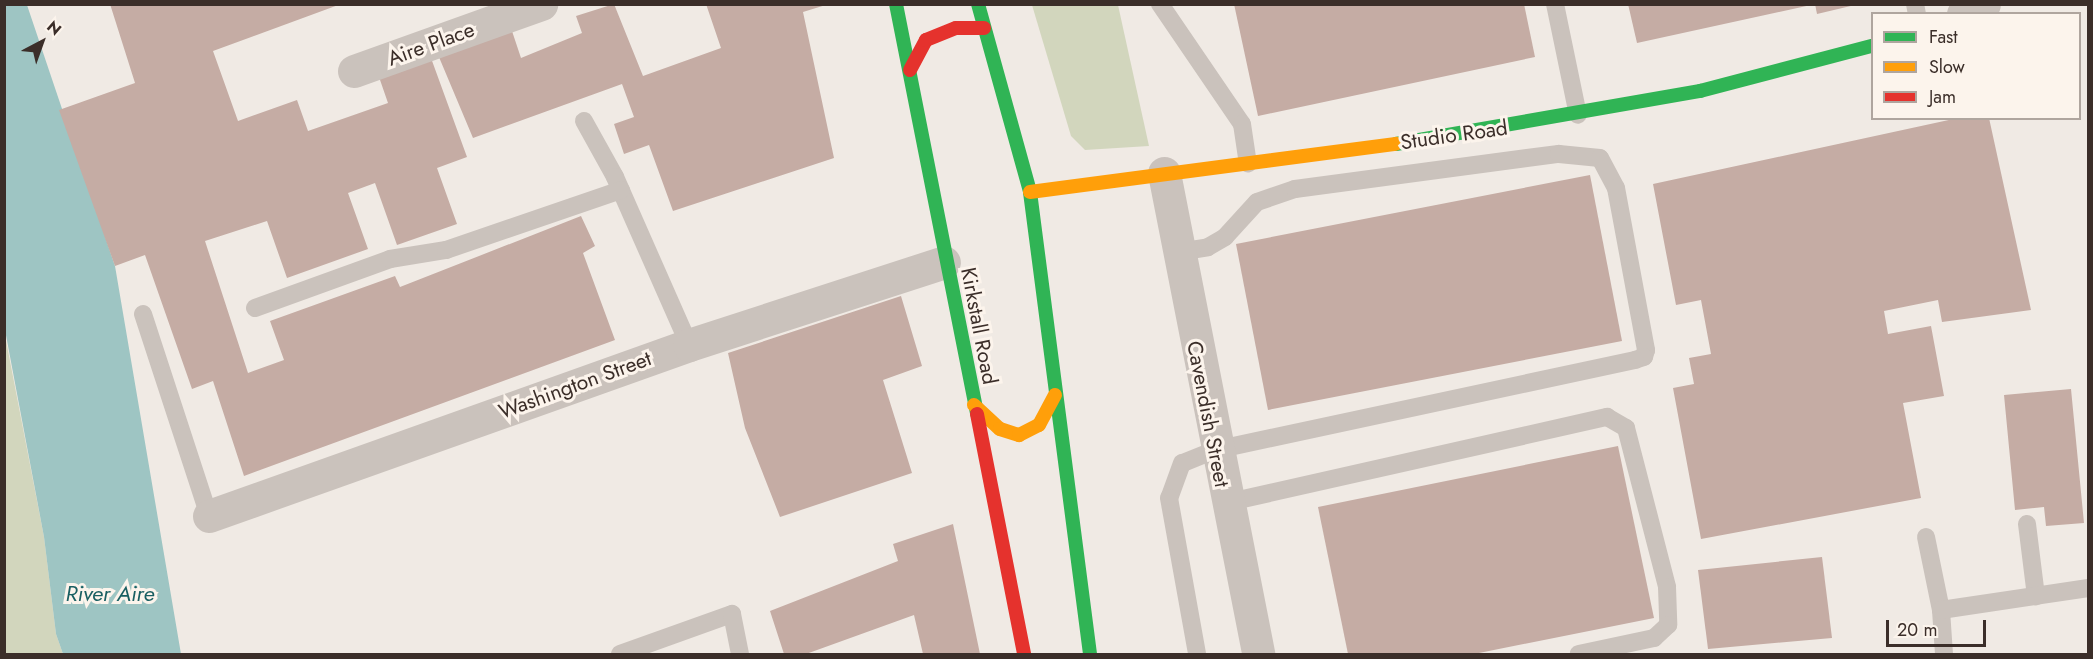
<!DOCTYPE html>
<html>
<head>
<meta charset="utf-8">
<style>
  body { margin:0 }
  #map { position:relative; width:2093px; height:659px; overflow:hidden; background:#f0eae4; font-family:Jost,sans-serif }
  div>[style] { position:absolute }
  .green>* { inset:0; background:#d2d6bd }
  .water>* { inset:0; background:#9ec5c3 }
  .building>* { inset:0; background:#c5aca4 }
  .lane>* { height:18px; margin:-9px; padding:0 9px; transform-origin:9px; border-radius:9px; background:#cac2bc }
  .street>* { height:33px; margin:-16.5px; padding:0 16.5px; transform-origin:16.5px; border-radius:16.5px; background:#cac2bc }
  .fast>* { height:14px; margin:-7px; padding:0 7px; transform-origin:7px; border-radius:7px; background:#30b455 }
  .slow>* { height:14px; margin:-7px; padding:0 7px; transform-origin:7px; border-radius:7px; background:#ff9f0a }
  .jam>* { height:14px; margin:-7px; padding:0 7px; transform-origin:7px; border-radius:7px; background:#e5322d }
  span { translate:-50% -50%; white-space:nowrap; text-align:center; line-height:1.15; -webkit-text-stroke:6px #fcf4ec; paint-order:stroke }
  .street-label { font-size:21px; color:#3b2e29 }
  .water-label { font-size:22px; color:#1a5f62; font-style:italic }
  .frame { position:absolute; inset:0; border:6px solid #3b2e29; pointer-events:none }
  .legend { position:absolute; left:1871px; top:12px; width:210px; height:108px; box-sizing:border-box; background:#fcf4ec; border:2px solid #afa59e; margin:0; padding:8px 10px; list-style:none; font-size:18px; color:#3b2e29 }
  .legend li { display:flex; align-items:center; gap:12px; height:30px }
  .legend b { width:30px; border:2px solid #afa59e }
  .north { position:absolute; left:12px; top:12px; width:60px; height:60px; -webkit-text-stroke:4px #fcf4ec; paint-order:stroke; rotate:41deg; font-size:16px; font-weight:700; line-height:24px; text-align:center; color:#3b2e29 }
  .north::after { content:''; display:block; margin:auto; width:21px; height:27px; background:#3b2e29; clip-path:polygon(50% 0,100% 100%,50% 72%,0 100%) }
  .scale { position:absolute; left:1886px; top:620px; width:100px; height:27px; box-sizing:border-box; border:3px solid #3b2e29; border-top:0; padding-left:8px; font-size:18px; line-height:21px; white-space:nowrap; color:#3b2e29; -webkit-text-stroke:4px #fcf4ec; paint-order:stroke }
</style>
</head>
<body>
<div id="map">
  <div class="green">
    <i style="clip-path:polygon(1032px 5px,1118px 5px,1149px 146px,1085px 150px,1071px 136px)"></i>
    <i style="clip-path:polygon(4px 330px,44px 537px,56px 634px,63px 654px,5px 654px)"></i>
  </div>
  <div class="water">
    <i style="clip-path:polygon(4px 5px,27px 5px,115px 266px,181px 654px,63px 654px,56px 634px,44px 537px,5px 330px)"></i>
  </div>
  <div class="building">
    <i style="clip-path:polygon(110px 4px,341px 4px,213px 51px,238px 121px,297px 100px,308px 131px,388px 103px,379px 77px,431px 58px,467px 157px,437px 168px,457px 224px,397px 245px,375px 183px,348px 193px,368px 249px,287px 278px,267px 221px,205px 241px,248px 373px,284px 360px,270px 321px,395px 276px,400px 287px,581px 216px,595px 246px,583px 253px,615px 340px,244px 476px,213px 381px,192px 389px,145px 255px,115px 266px,59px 110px,135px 83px)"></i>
    <i style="clip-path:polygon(614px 4px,643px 76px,721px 48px,706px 4px,829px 4px,803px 12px,834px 158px,673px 211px,649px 145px,624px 154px,614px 124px,634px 117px,622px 84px,473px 138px,436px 50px,509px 22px,521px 58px,582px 33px,576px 16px)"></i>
    <i style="clip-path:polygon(1234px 4px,1524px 4px,1535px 57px,1258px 116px)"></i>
    <i style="clip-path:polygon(1628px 4px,1811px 4px,1811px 5px,1637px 43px)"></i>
    <i style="clip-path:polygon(1815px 4px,1855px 4px,1855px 5px,1817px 14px)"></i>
    <i style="clip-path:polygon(1958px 118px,1989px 118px,2031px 310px,1942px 322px,1938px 300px,1884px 311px,1888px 334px,1931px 326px,1944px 396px,1903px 403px,1921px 498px,1701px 539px,1673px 388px,1694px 384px,1689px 358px,1711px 354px,1701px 300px,1676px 305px,1653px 184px)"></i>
    <i style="clip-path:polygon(1590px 175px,1622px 341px,1268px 410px,1236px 244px)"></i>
    <i style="clip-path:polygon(901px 296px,922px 366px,883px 380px,912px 473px,780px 517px,745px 428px,728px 353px)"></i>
    <i style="clip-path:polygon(2071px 389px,2084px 523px,2046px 526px,2044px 507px,2015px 510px,2004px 395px)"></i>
    <i style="clip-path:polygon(1618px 446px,1654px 618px,1474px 654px,1348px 654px,1318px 507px)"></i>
    <i style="clip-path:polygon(953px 524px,980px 654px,923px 654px,914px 615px,806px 654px,784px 654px,770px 611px,898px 561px,893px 544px)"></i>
    <i style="clip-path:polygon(1822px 557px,1832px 638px,1708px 649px,1698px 570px)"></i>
  </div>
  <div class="lane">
    <i style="left:1160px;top:4px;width:145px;rotate:55.7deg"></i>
    <i style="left:1242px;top:124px;width:40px;rotate:81.5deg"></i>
    <i style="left:1555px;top:4px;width:113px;rotate:78.3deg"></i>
    <i style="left:1915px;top:4px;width:10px;rotate:79deg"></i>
    <i style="left:584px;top:121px;width:64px;rotate:61deg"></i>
    <i style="left:615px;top:177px;width:184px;rotate:66.2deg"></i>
    <i style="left:1178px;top:252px;width:30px;rotate:-9deg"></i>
    <i style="left:1208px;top:247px;width:20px;rotate:-30deg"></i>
    <i style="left:1225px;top:237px;width:47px;rotate:-47.6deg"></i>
    <i style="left:1257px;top:202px;width:40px;rotate:-18.9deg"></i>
    <i style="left:1295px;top:189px;width:266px;rotate:-7.6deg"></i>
    <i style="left:1559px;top:154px;width:41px;rotate:5.6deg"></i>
    <i style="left:1600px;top:158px;width:34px;rotate:62deg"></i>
    <i style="left:1616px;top:188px;width:165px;rotate:79.5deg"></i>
    <i style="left:1646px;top:350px;width:7px;rotate:106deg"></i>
    <i style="left:1644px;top:357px;width:9px;rotate:162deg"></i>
    <i style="left:1635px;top:360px;width:430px;rotate:167.9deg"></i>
    <i style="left:1215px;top:450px;width:35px;rotate:158deg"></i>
    <i style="left:1182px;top:463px;width:37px;rotate:110deg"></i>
    <i style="left:1169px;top:498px;width:158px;rotate:79.8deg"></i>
    <i style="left:255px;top:308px;width:144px;rotate:-19.9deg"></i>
    <i style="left:390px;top:259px;width:57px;rotate:-9.1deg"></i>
    <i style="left:446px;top:250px;width:185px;rotate:-18.9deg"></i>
    <i style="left:143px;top:314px;width:213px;rotate:71.9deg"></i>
    <i style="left:1225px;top:503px;width:392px;rotate:-12.7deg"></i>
    <i style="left:1607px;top:417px;width:22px;rotate:30deg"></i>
    <i style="left:1626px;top:428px;width:164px;rotate:75.5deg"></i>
    <i style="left:1667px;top:587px;width:38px;rotate:88deg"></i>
    <i style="left:1668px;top:625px;width:19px;rotate:137deg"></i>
    <i style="left:1654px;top:638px;width:77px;rotate:168deg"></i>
    <i style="left:2027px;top:524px;width:73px;rotate:82.9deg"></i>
    <i style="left:1926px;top:537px;width:75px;rotate:78.4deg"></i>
    <i style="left:620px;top:654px;width:119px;rotate:-19.7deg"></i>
    <i style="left:732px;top:614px;width:41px;rotate:78.7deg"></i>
    <i style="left:1944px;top:654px;width:44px;rotate:-93.9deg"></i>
    <i style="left:1941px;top:610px;width:149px;rotate:-8.5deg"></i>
  </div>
  <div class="street">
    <i style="left:1963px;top:14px;width:23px;rotate:-25deg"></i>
    <i style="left:354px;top:71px;width:199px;rotate:-19.7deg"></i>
    <i style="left:1164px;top:173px;width:490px;rotate:78.9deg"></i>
    <i style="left:209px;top:516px;width:510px;rotate:-19.61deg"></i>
    <i style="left:689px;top:345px;width:268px;rotate:-18deg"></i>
  </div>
  <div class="fast">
    <i style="left:896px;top:4px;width:418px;rotate:78.8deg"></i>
    <i style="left:978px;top:4px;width:195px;rotate:74.5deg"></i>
    <i style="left:1030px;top:192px;width:466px;rotate:82.6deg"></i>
    <i style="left:1396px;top:144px;width:309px;rotate:-9.9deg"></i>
    <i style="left:1700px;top:91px;width:178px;rotate:-14.7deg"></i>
  </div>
  <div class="slow">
    <i style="left:1030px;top:192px;width:369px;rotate:-7.5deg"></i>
    <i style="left:974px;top:405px;width:35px;rotate:43deg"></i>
    <i style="left:1000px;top:429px;width:20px;rotate:18deg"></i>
    <i style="left:1019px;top:435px;width:22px;rotate:-27deg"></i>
    <i style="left:1039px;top:425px;width:34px;rotate:-62deg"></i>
  </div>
  <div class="jam">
    <i style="left:910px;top:70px;width:34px;rotate:-62deg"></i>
    <i style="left:926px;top:40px;width:32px;rotate:-22deg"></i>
    <i style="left:956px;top:28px;width:28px"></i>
    <i style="left:977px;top:414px;width:245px;rotate:78.9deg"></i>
  </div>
  <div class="street-label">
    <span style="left:431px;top:44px;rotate:-20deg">Aire Place</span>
    <span style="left:1454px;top:135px;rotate:-8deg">Studio Road</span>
    <span style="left:979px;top:326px;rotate:79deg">Kirkstall Road</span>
    <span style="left:575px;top:385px;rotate:-20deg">Washington Street</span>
    <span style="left:1208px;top:414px;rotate:79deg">Cavendish Street</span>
  </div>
  <div class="water-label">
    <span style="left:110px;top:594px">River Aire</span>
  </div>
  <div class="frame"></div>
  <ul class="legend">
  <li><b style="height:8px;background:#30b455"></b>Fast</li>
  <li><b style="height:8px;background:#ff9f0a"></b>Slow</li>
  <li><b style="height:8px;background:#e5322d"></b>Jam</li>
  </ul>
  <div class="north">N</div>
  <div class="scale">20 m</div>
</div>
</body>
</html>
